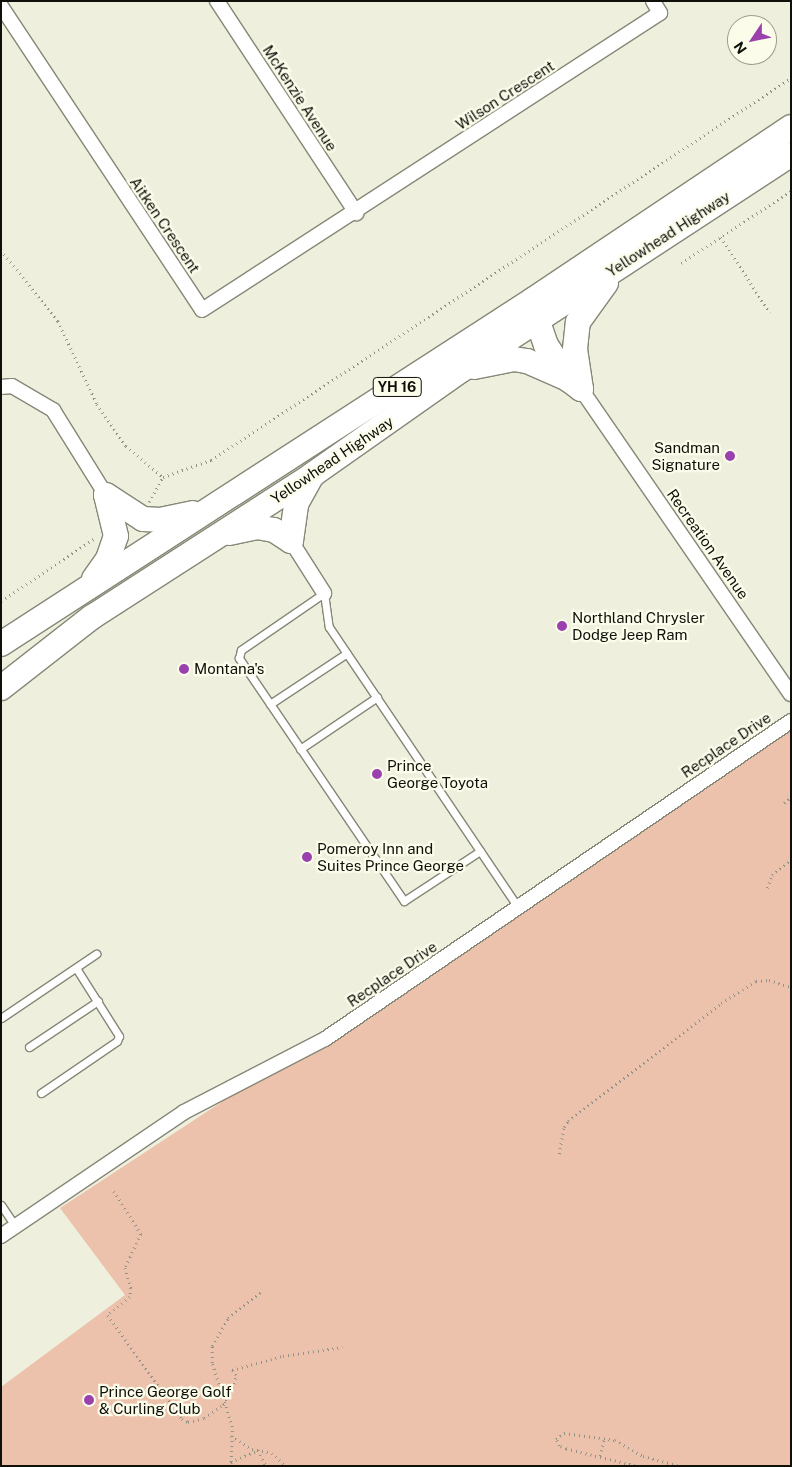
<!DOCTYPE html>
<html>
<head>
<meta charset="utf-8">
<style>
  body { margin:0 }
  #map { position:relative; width:792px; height:1467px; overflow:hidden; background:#eeefdd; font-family:"Public Sans",sans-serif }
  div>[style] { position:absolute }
  .green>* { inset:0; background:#ecc2ac }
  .path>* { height:2.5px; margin-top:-1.25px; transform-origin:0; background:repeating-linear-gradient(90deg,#929386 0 1px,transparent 0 5px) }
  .roads { filter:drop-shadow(1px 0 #868777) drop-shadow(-1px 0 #868777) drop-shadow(0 1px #868777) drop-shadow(0 -1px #868777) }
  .service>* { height:7px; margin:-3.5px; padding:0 3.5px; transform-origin:3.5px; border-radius:3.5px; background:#fff }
  .minor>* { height:14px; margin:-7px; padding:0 7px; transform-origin:7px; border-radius:7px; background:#fff }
  .trunk>* { height:24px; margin:-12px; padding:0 12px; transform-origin:12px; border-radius:12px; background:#fff }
  .dots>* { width:14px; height:14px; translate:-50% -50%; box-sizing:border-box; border:2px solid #fbfcea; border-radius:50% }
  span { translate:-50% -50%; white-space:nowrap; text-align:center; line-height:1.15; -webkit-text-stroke:4.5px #fbfcea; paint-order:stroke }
  .shield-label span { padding:1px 4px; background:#fbfcea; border:1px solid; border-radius:4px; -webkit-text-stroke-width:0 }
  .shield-label { font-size:14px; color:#0f100a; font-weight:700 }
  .street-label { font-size:15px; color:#0f100a }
  .poi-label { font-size:15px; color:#0f100a }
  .right { translate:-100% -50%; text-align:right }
  .left { translate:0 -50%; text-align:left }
  .frame { position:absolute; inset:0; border:2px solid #0f100a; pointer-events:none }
  .north { position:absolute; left:727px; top:15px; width:50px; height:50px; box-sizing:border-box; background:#fbfcea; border:1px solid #9d9e90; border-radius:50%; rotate:236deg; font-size:14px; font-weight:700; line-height:20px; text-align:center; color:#0f100a }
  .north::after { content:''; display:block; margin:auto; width:18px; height:22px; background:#9b41ad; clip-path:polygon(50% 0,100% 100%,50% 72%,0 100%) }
</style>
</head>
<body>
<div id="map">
  <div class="green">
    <i style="clip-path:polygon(791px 729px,791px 1466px,1px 1466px,1px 1387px,125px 1295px,60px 1208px)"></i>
  </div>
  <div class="path">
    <i style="left:721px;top:237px;width:90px;rotate:57.2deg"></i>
    <i style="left:1px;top:250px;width:91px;rotate:51.2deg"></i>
    <i style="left:58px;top:321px;width:92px;rotate:64.8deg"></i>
    <i style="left:97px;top:404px;width:51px;rotate:55.4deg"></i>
    <i style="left:126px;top:446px;width:48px;rotate:40deg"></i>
    <i style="left:681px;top:263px;width:131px;rotate:-33.2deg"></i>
    <i style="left:149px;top:502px;width:29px;rotate:-61deg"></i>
    <i style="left:163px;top:477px;width:51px;rotate:-19.5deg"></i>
    <i style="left:211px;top:460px;width:694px;rotate:-33.37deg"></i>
    <i style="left:1px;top:601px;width:113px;rotate:-33.8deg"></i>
    <i style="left:784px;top:803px;width:9px;rotate:-41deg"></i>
    <i style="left:767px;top:888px;width:14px;rotate:-69deg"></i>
    <i style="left:772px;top:875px;width:24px;rotate:-38deg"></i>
    <i style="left:559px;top:1154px;width:27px;rotate:-80deg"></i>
    <i style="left:564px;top:1127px;width:7px;rotate:-56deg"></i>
    <i style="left:568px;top:1121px;width:193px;rotate:-37.6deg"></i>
    <i style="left:721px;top:1003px;width:41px;rotate:-32.2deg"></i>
    <i style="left:756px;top:981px;width:13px;rotate:-4deg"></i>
    <i style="left:769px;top:980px;width:23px;rotate:18deg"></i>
    <i style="left:114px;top:1191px;width:51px;rotate:57.9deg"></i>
    <i style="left:141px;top:1234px;width:38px;rotate:115deg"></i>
    <i style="left:125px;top:1268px;width:21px;rotate:73deg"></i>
    <i style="left:131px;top:1288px;width:9px;rotate:96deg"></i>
    <i style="left:130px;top:1297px;width:28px;rotate:141deg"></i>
    <i style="left:108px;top:1315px;width:128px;rotate:54.6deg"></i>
    <i style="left:182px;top:1419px;width:7px;rotate:27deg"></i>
    <i style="left:188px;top:1422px;width:16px;rotate:-14deg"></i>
    <i style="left:204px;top:1418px;width:23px;rotate:-34deg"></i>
    <i style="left:223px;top:1405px;width:24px;rotate:-62deg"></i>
    <i style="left:234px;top:1384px;width:9px;rotate:-77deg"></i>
    <i style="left:236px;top:1375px;width:6px;rotate:-129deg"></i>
    <i style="left:232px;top:1370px;width:53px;rotate:-15.4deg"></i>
    <i style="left:283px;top:1356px;width:60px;rotate:-8.7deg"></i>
    <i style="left:231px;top:1436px;width:25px;rotate:32deg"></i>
    <i style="left:252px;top:1449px;width:20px;rotate:11deg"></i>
    <i style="left:272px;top:1453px;width:19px;rotate:43deg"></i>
    <i style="left:600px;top:1456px;width:17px;rotate:-77deg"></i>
    <i style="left:231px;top:1462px;width:30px;rotate:-24deg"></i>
    <i style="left:258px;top:1450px;width:18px;rotate:63deg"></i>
    <i style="left:227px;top:1466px;width:6px;rotate:-45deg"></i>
    <i style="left:231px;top:1462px;width:35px;rotate:-88deg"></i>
    <i style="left:232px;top:1427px;width:67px;rotate:-107.4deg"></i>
    <i style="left:212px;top:1363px;width:17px;rotate:-90deg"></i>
    <i style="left:212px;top:1346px;width:32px;rotate:-60deg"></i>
    <i style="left:228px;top:1318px;width:43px;rotate:-38.5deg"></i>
    <i style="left:635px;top:1466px;width:71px;rotate:-166.2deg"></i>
    <i style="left:566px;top:1449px;width:8px;rotate:-157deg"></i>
    <i style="left:559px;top:1446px;width:8px;rotate:-113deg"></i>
    <i style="left:556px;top:1439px;width:10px;rotate:-37deg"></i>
    <i style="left:564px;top:1433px;width:51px;rotate:7.8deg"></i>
    <i style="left:615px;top:1440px;width:32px;rotate:30deg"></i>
    <i style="left:643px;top:1456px;width:39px;rotate:15deg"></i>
    <i style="left:723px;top:1466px;width:3px;rotate:-18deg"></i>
  </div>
  <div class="roads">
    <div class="service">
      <i style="left:270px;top:704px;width:92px;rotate:-33.5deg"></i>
      <i style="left:300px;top:749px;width:93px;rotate:-34deg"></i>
      <i style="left:480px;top:851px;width:91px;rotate:146.7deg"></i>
      <i style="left:404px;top:901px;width:294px;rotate:-124.2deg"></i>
      <i style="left:239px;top:658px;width:8px;rotate:-76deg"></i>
      <i style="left:241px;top:650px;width:101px;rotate:-34.5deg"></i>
      <i style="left:324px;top:593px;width:34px;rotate:82deg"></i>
      <i style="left:329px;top:627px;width:338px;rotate:56deg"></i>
      <i style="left:1px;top:1018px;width:115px;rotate:-34deg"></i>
      <i style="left:29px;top:1047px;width:83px;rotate:-33.7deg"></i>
      <i style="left:41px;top:1093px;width:92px;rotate:-34.4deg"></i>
      <i style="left:117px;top:1041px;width:5px;rotate:-68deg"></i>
      <i style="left:119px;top:1036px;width:80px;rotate:-122.3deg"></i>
      <i style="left:1px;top:1205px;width:25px;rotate:56deg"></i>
    </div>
    <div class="minor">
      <i style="left:217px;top:1px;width:254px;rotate:56.7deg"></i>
      <i style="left:1px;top:6px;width:364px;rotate:56.5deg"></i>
      <i style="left:202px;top:310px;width:546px;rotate:-32.96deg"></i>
      <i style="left:660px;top:13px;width:14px;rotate:-120deg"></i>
      <i style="left:1px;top:387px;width:11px;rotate:-5deg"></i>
      <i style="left:12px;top:386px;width:48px;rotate:30.3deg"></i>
      <i style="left:53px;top:410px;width:100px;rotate:58.1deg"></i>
      <i style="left:581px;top:389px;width:370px;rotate:55.5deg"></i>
      <i style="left:291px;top:541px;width:62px;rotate:57.6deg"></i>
      <i style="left:1px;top:1236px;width:221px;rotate:-34.1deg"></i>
      <i style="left:184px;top:1112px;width:159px;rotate:-27.4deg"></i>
      <i style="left:325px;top:1039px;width:564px;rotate:-34.31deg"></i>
    </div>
    <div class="trunk">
      <i style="left:542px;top:306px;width:14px;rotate:111deg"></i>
      <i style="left:537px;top:319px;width:28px;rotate:71deg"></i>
      <i style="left:546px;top:345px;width:42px;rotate:56.7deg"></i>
      <i style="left:569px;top:380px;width:15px;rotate:37deg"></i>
      <i style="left:474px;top:367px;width:41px;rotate:-11.3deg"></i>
      <i style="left:514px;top:359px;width:13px;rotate:9deg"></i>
      <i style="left:527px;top:361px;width:43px;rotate:23.6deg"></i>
      <i style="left:581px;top:389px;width:40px;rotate:-98.5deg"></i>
      <i style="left:575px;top:349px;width:27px;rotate:-84deg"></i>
      <i style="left:578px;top:322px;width:48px;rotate:-54.3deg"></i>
      <i style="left:106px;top:495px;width:44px;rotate:33deg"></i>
      <i style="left:143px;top:519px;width:17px;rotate:3deg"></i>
      <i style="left:160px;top:520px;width:33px;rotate:-12deg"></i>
      <i style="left:229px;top:533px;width:29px;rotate:-12deg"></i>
      <i style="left:257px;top:527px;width:17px;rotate:10deg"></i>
      <i style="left:274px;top:530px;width:20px;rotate:33deg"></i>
      <i style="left:291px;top:541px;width:37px;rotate:-82deg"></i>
      <i style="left:296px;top:504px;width:31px;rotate:-61deg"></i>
      <i style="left:94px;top:579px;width:24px;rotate:-55deg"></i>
      <i style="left:108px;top:559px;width:24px;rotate:-71deg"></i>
      <i style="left:116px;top:536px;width:42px;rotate:-103.7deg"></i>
      <i style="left:1px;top:644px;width:635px;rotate:-32.91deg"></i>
      <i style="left:534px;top:299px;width:309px;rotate:-33.8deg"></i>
      <i style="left:1px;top:688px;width:115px;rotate:-38deg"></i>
      <i style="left:92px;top:617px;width:262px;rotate:-32.8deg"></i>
      <i style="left:312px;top:475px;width:184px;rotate:-35.1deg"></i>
      <i style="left:463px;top:369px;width:392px;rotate:-33.2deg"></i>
    </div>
  </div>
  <div class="dots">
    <i style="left:730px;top:456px;background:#9b41ad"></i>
    <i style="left:562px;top:626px;background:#9b41ad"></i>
    <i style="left:184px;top:669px;background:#9b41ad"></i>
    <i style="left:377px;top:774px;background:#9b41ad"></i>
    <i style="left:307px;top:857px;background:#9b41ad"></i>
    <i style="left:89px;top:1400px;background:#9b41ad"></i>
  </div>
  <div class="shield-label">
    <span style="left:397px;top:387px">YH 16</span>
  </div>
  <div class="street-label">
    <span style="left:505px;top:95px;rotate:-33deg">Wilson Crescent</span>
    <span style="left:300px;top:98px;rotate:57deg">McKenzie Avenue</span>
    <span style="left:165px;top:225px;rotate:56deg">Aitken Crescent</span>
    <span style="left:668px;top:234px;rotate:-33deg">Yellowhead Highway</span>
    <span style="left:332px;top:460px;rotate:-34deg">Yellowhead Highway</span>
    <span style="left:708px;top:544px;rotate:55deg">Recreation Avenue</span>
    <span style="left:726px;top:745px;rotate:-34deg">Recplace Drive</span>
    <span style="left:392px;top:974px;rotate:-34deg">Recplace Drive</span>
  </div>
  <div class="poi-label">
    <span class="right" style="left:720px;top:456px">Sandman<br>Signature</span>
    <span class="left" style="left:572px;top:626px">Northland Chrysler<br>Dodge Jeep Ram</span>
    <span class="left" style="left:194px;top:669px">Montana's</span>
    <span class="left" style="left:387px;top:774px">Prince<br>George Toyota</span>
    <span class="left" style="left:317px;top:857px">Pomeroy Inn and<br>Suites Prince George</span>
    <span class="left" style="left:99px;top:1400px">Prince George Golf<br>&amp; Curling Club</span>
  </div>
  <div class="frame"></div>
  <div class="north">N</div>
</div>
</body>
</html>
